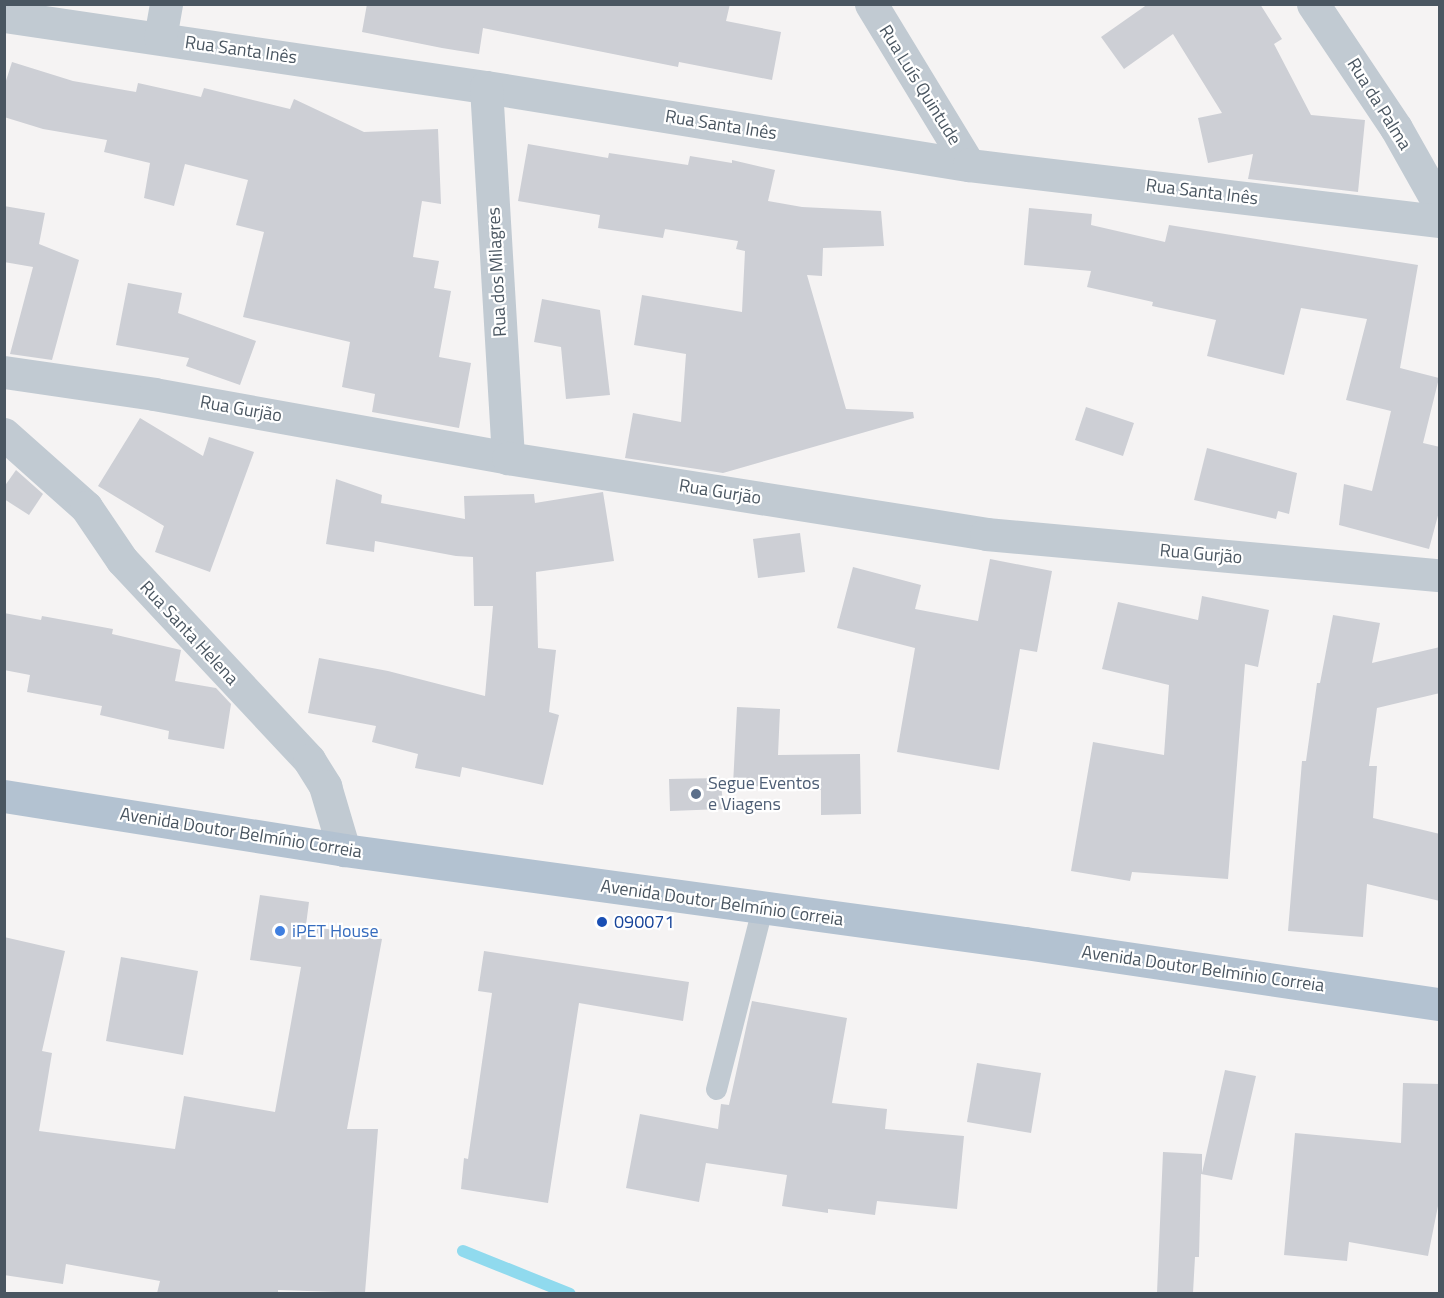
<!DOCTYPE html>
<html>
<head>
<meta charset="utf-8">
<style>
  body { margin:0 }
  #map { position:relative; width:1444px; height:1298px; overflow:hidden; background:#f5f3f3; font-family:"Titillium Web",sans-serif }
  div>[style] { position:absolute }
  .stream>* { height:12px; margin:-6px; padding:0 6px; transform-origin:6px; border-radius:6px; background:#90daee }
  .building>* { inset:0; background:#cdcfd5 }
  .lane>* { height:21px; margin:-10.5px; padding:0 10.5px; transform-origin:10.5px; border-radius:10.5px; background:#c1cad2 }
  .street>* { height:33px; margin:-16.5px; padding:0 16.5px; transform-origin:16.5px; border-radius:16.5px; background:#c1cad2 }
  .primary>* { height:33px; margin:-16.5px; padding:0 16.5px; transform-origin:16.5px; border-radius:16.5px; background:#b3c2d1 }
  .dots>* { width:16px; height:16px; translate:-50% -50%; box-sizing:border-box; border:3px solid #fff; border-radius:50% }
  span { translate:-50% -50%; white-space:nowrap; text-align:center; line-height:1.15; -webkit-text-stroke:4.5px #fff; paint-order:stroke }
  .street-label { font-size:18px; color:#4a5661 }
  .service-label { font-size:18px; color:#4e5e75 }
  .left { translate:0 -50%; text-align:left }
  .transit-label { font-size:18px; color:#164399 }
  .shop-label { font-size:18px; color:#366cbe }
  .frame { position:absolute; inset:0; border:6px solid #4a5661; pointer-events:none }
</style>
</head>
<body>
<div id="map">
  <div class="stream">
    <i style="left:463px;top:1251px;width:115px;rotate:21.9deg"></i>
  </div>
  <div class="building">
    <i style="clip-path:polygon(367px 4px,730px 4px,726px 21px,781px 32px,772px 80px,679px 62px,678px 67px,483px 28px,479px 54px,442px 48px,362px 32px)"></i>
    <i style="clip-path:polygon(1148px 4px,1260px 4px,1282px 39px,1274px 44px,1311px 115px,1365px 120px,1358px 192px,1248px 179px,1253px 154px,1208px 163px,1198px 118px,1222px 113px,1173px 34px,1124px 69px,1101px 37px)"></i>
    <i style="clip-path:polygon(12px 62px,73px 81px,136px 92px,138px 83px,201px 97px,204px 88px,290px 109px,294px 99px,364px 132px,438px 129px,441px 204px,422px 201px,413px 257px,439px 261px,434px 288px,451px 291px,439px 357px,471px 363px,459px 428px,372px 412px,375px 394px,342px 387px,350px 342px,243px 317px,264px 232px,236px 225px,248px 180px,185px 164px,174px 206px,144px 198px,150px 163px,104px 152px,107px 140px,43px 129px,4px 117px,4px 87px)"></i>
    <i style="clip-path:polygon(528px 144px,608px 158px,609px 153px,688px 165px,690px 156px,732px 163px,732px 160px,775px 170px,768px 201px,802px 207px,881px 211px,884px 246px,823px 248px,822px 276px,807px 275px,846px 409px,913px 412px,914px 418px,723px 473px,625px 458px,633px 413px,681px 422px,686px 354px,634px 345px,642px 295px,742px 312px,745px 251px,736px 249px,738px 241px,665px 229px,663px 238px,598px 228px,600px 215px,518px 201px)"></i>
    <i style="clip-path:polygon(4px 206px,45px 213px,39px 244px,79px 260px,52px 360px,10px 354px,33px 267px,4px 262px)"></i>
    <i style="clip-path:polygon(1029px 208px,1092px 214px,1091px 225px,1165px 242px,1169px 225px,1418px 265px,1400px 368px,1439px 378px,1423px 443px,1440px 447px,1440px 508px,1429px 549px,1339px 525px,1344px 484px,1372px 491px,1391px 411px,1346px 400px,1367px 319px,1301px 308px,1284px 375px,1207px 356px,1216px 320px,1152px 306px,1153px 302px,1087px 287px,1091px 271px,1024px 265px)"></i>
    <i style="clip-path:polygon(128px 283px,182px 293px,178px 313px,256px 341px,240px 385px,186px 366px,189px 358px,116px 345px)"></i>
    <i style="clip-path:polygon(542px 299px,600px 310px,610px 395px,566px 399px,561px 347px,534px 342px)"></i>
    <i style="clip-path:polygon(1086px 407px,1134px 423px,1123px 456px,1075px 440px)"></i>
    <i style="clip-path:polygon(140px 418px,203px 456px,209px 437px,254px 452px,210px 572px,155px 552px,164px 526px,98px 486px)"></i>
    <i style="clip-path:polygon(1207px 448px,1297px 473px,1289px 514px,1278px 511px,1276px 519px,1194px 500px)"></i>
    <i style="clip-path:polygon(16px 470px,43px 494px,29px 515px,4px 499px,4px 487px)"></i>
    <i style="clip-path:polygon(336px 479px,382px 495px,381px 503px,465px 519px,464px 496px,534px 494px,535px 503px,603px 492px,614px 561px,536px 572px,538px 648px,556px 650px,549px 712px,559px 715px,543px 785px,462px 767px,460px 777px,415px 768px,418px 754px,372px 742px,376px 726px,308px 713px,319px 658px,388px 671px,485px 696px,493px 606px,474px 606px,473px 557px,456px 556px,375px 541px,374px 552px,326px 544px)"></i>
    <i style="clip-path:polygon(800px 533px,805px 572px,758px 578px,753px 539px)"></i>
    <i style="clip-path:polygon(990px 559px,1052px 571px,1037px 652px,1020px 649px,999px 770px,897px 752px,915px 648px,837px 628px,853px 567px,921px 585px,915px 609px,978px 621px)"></i>
    <i style="clip-path:polygon(1202px 596px,1269px 610px,1258px 667px,1245px 664px,1228px 879px,1132px 872px,1130px 881px,1071px 871px,1093px 742px,1164px 755px,1169px 685px,1102px 669px,1118px 602px,1198px 620px)"></i>
    <i style="clip-path:polygon(4px 613px,41px 620px,42px 616px,113px 629px,112px 634px,181px 650px,175px 681px,216px 688px,231px 704px,224px 749px,168px 739px,169px 731px,100px 715px,102px 706px,27px 692px,30px 675px,4px 670px)"></i>
    <i style="clip-path:polygon(1333px 615px,1380px 623px,1372px 663px,1440px 647px,1440px 693px,1377px 708px,1369px 766px,1377px 766px,1373px 818px,1440px 834px,1440px 901px,1367px 884px,1363px 937px,1288px 931px,1302px 761px,1306px 761px,1317px 683px,1320px 683px)"></i>
    <i style="clip-path:polygon(737px 707px,780px 709px,778px 755px,860px 754px,861px 814px,821px 815px,821px 790px,733px 785px)"></i>
    <i style="clip-path:polygon(721px 778px,723px 809px,670px 811px,669px 779px)"></i>
    <i style="clip-path:polygon(260px 895px,309px 902px,306px 925px,382px 939px,347px 1129px,378px 1129px,365px 1293px,278px 1290px,278px 1293px,157px 1293px,160px 1281px,66px 1264px,63px 1284px,4px 1275px,4px 937px,65px 951px,42px 1051px,52px 1053px,39px 1131px,175px 1149px,184px 1096px,275px 1112px,301px 967px,250px 960px)"></i>
    <i style="clip-path:polygon(484px 951px,689px 982px,683px 1021px,579px 1003px,548px 1203px,461px 1189px,464px 1158px,468px 1159px,492px 993px,478px 991px)"></i>
    <i style="clip-path:polygon(121px 957px,198px 971px,183px 1055px,106px 1041px)"></i>
    <i style="clip-path:polygon(752px 1001px,847px 1018px,832px 1103px,887px 1109px,885px 1129px,964px 1136px,957px 1209px,877px 1201px,875px 1215px,828px 1209px,828px 1213px,782px 1206px,787px 1175px,706px 1163px,699px 1202px,626px 1188px,640px 1114px,718px 1129px,721px 1104px,729px 1105px)"></i>
    <i style="clip-path:polygon(977px 1063px,1041px 1073px,1031px 1133px,967px 1122px)"></i>
    <i style="clip-path:polygon(1225px 1070px,1256px 1076px,1232px 1180px,1201px 1174px,1199px 1257px,1195px 1257px,1193px 1293px,1157px 1293px,1163px 1152px,1202px 1154px,1202px 1173px)"></i>
    <i style="clip-path:polygon(1403px 1083px,1440px 1084px,1440px 1196px,1428px 1256px,1349px 1242px,1347px 1261px,1284px 1255px,1295px 1133px,1401px 1143px)"></i>
  </div>
  <div class="lane">
    <i style="left:716px;top:1089px;width:187px;rotate:-75.7deg"></i>
  </div>
  <div class="street">
    <i style="left:871px;top:4px;width:188px;rotate:58.7deg"></i>
    <i style="left:1313px;top:4px;width:149px;rotate:56.2deg"></i>
    <i style="left:1396px;top:128px;width:90px;rotate:60.6deg"></i>
    <i style="left:4px;top:16px;width:487px;rotate:8.4deg"></i>
    <i style="left:486px;top:87px;width:489px;rotate:9.2deg"></i>
    <i style="left:969px;top:165px;width:474px;rotate:6.8deg"></i>
    <i style="left:160px;top:38px;width:35px;rotate:-80deg"></i>
    <i style="left:486px;top:87px;width:372px;rotate:86.6deg"></i>
    <i style="left:4px;top:372px;width:152px;rotate:8.3deg"></i>
    <i style="left:154px;top:394px;width:360px;rotate:10.2deg"></i>
    <i style="left:508px;top:458px;width:484px;rotate:9deg"></i>
    <i style="left:986px;top:534px;width:456px;rotate:5.2deg"></i>
    <i style="left:4px;top:434px;width:110px;rotate:41.7deg"></i>
    <i style="left:86px;top:507px;width:64px;rotate:55.8deg"></i>
    <i style="left:122px;top:560px;width:274px;rotate:46.9deg"></i>
    <i style="left:309px;top:760px;width:31px;rotate:58deg"></i>
    <i style="left:325px;top:786px;width:67px;rotate:73.5deg"></i>
  </div>
  <div class="primary">
    <i style="left:4px;top:796px;width:344px;rotate:9deg"></i>
    <i style="left:344px;top:850px;width:687px;rotate:7.78deg"></i>
    <i style="left:1025px;top:943px;width:419px;rotate:8.4deg"></i>
  </div>
  <div class="dots">
    <i style="left:696px;top:794px;background:#5c6f8a"></i>
    <i style="left:602px;top:922px;background:#1a4fb4"></i>
    <i style="left:280px;top:931px;background:#3f7fe0"></i>
  </div>
  <div class="street-label">
    <span style="left:241px;top:50px;rotate:8deg">Rua Santa Inês</span>
    <span style="left:920px;top:85px;rotate:58deg">Rua Luís Quintude</span>
    <span style="left:1379px;top:104px;rotate:58deg">Rua da Palma</span>
    <span style="left:721px;top:125px;rotate:9deg">Rua Santa Inês</span>
    <span style="left:1202px;top:192px;rotate:7deg">Rua Santa Inês</span>
    <span style="left:497px;top:272px;rotate:-93deg">Rua dos Milagres</span>
    <span style="left:241px;top:409px;rotate:10deg">Rua Gurjão</span>
    <span style="left:720px;top:492px;rotate:9deg">Rua Gurjão</span>
    <span style="left:1201px;top:554px;rotate:5deg">Rua Gurjão</span>
    <span style="left:189px;top:633px;rotate:47deg">Rua Santa Helena</span>
    <span style="left:241px;top:833px;rotate:9deg">Avenida Doutor Belmínio Correia</span>
    <span style="left:722px;top:903px;rotate:8deg">Avenida Doutor Belmínio Correia</span>
    <span style="left:1203px;top:969px;rotate:8deg">Avenida Doutor Belmínio Correia</span>
  </div>
  <div class="service-label">
    <span class="left" style="left:708px;top:794px">Segue Eventos<br>e Viagens</span>
  </div>
  <div class="transit-label">
    <span class="left" style="left:614px;top:922px">090071</span>
  </div>
  <div class="shop-label">
    <span class="left" style="left:292px;top:931px">iPET House</span>
  </div>
  <div class="frame"></div>
</div>
</body>
</html>
